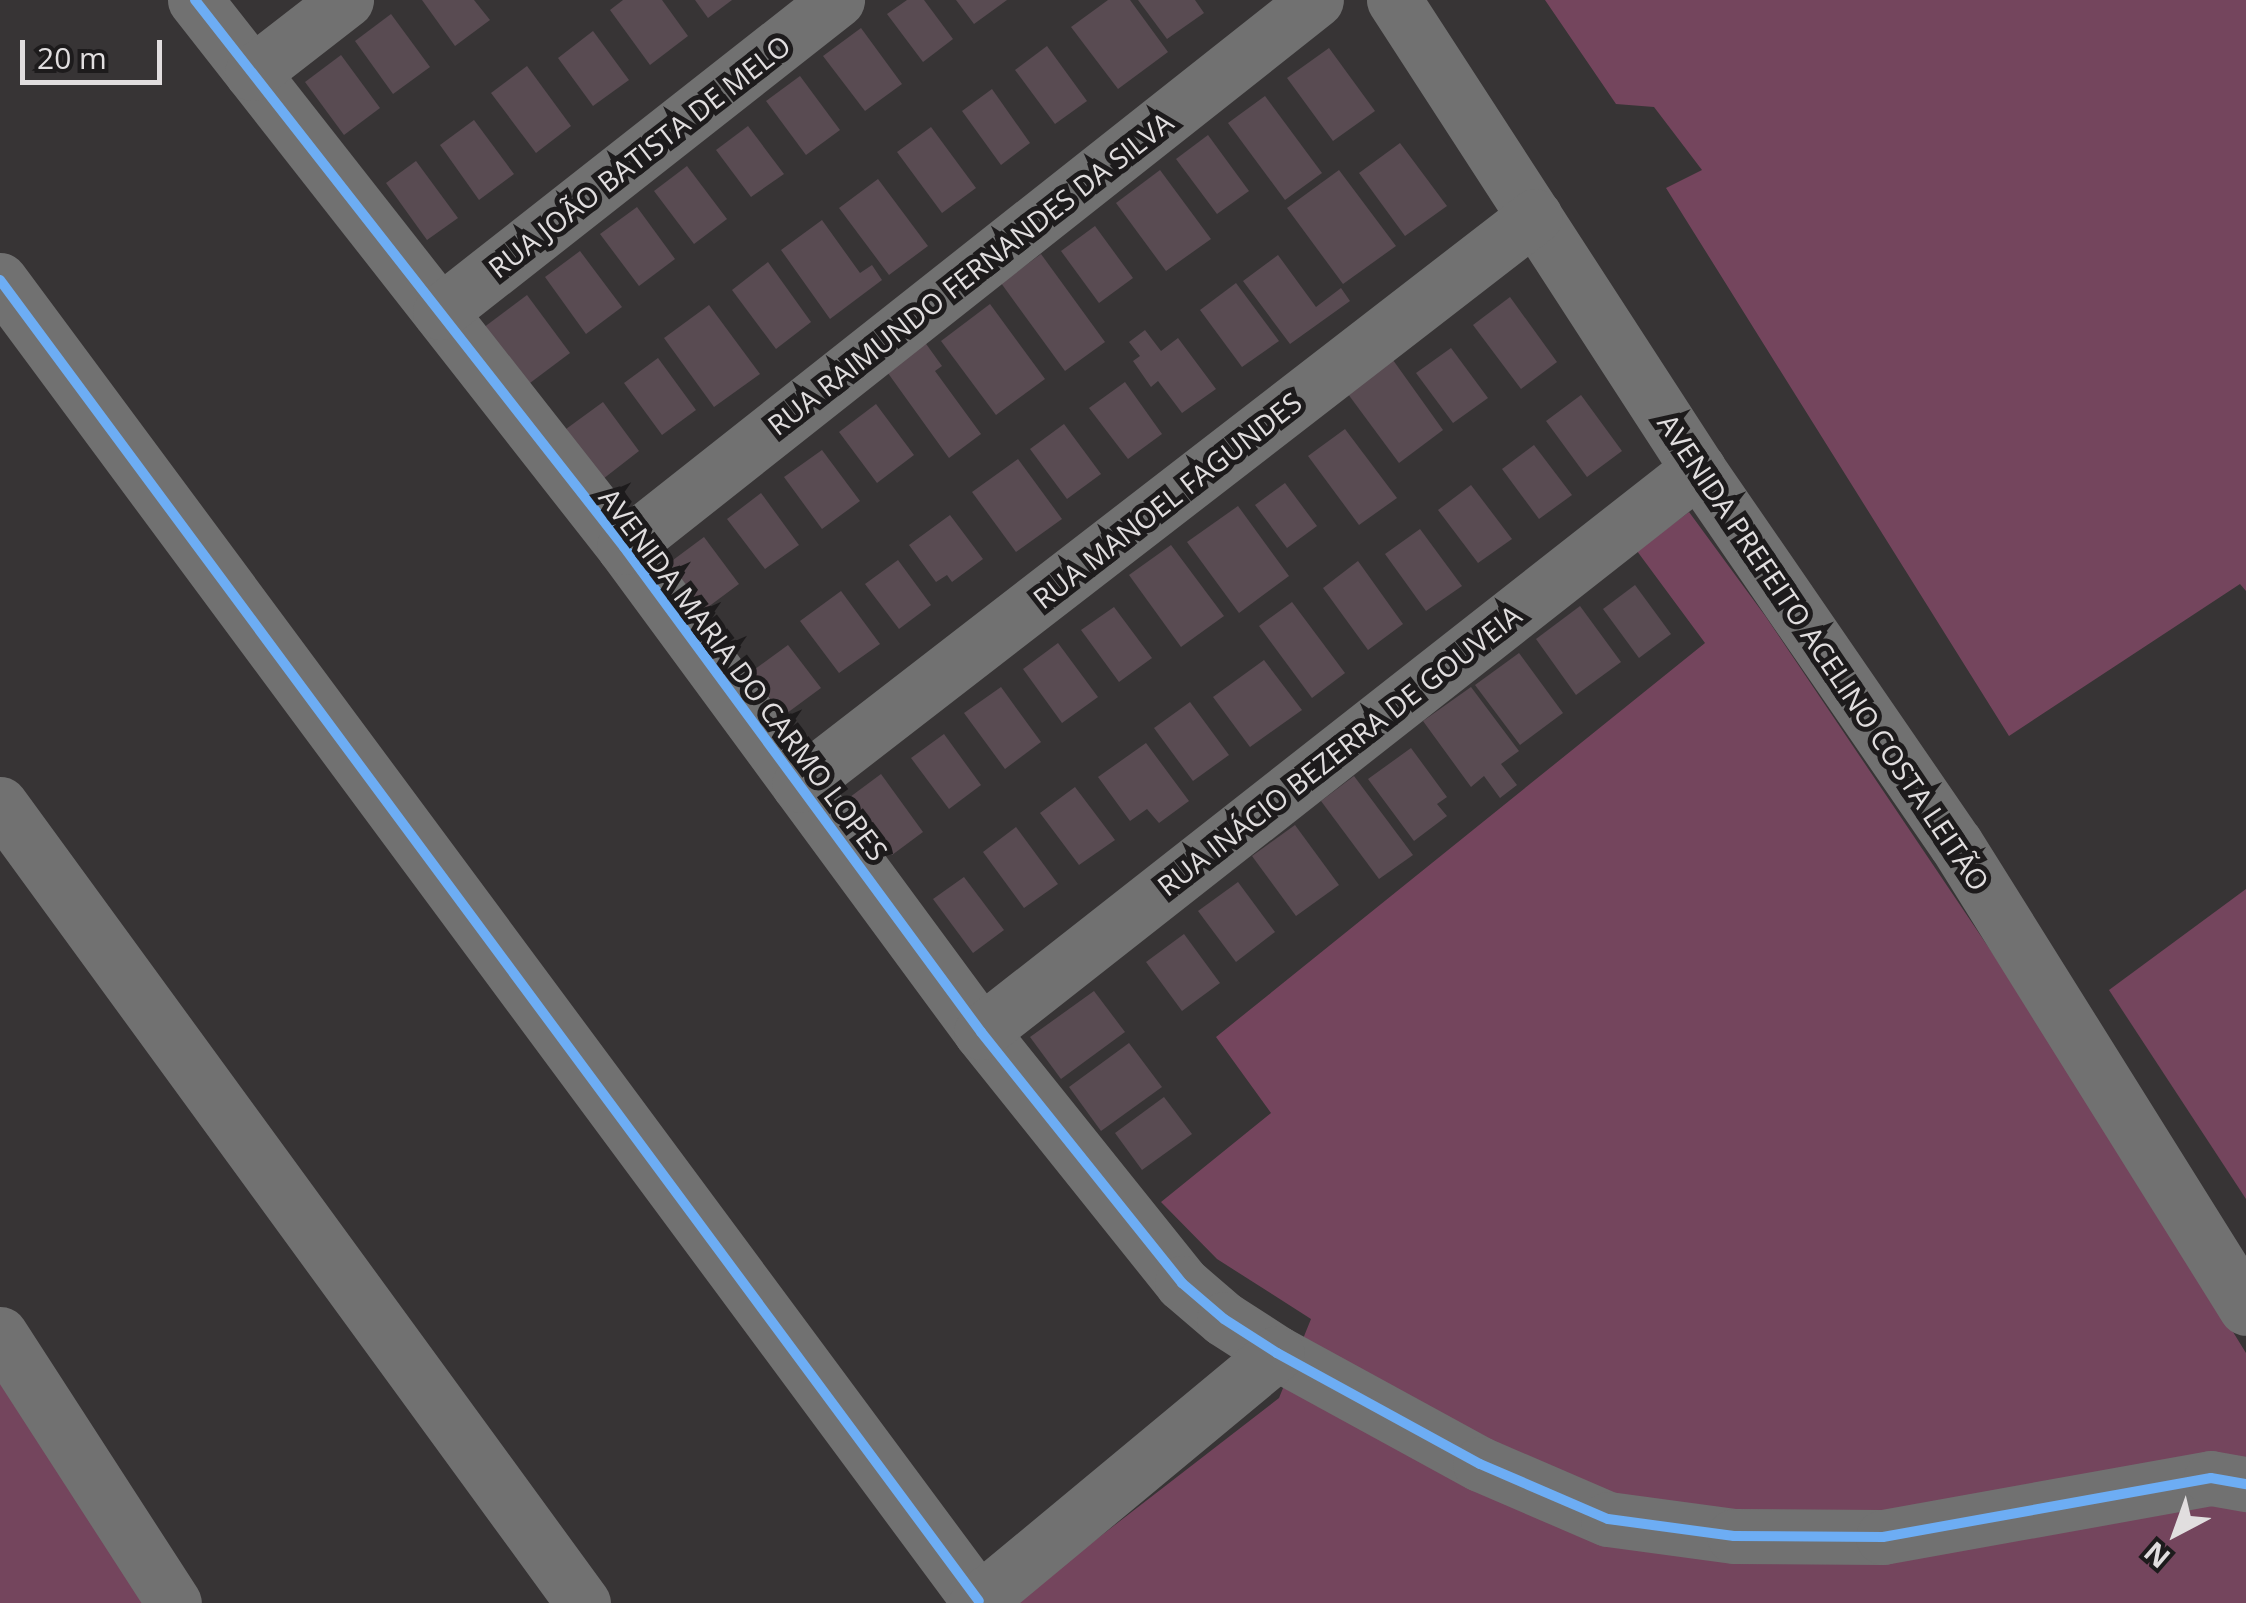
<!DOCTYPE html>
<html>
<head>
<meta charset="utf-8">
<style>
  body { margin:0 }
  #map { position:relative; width:2246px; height:1603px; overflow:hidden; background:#373435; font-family:"Open Sans",sans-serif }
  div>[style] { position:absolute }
  .green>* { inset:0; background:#74455d }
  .building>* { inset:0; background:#594b52 }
  .minor>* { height:55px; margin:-27.5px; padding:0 27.5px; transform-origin:27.5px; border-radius:27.5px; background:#717171 }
  .cycleway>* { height:10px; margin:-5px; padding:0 5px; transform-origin:5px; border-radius:5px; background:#6dadf4 }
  span { translate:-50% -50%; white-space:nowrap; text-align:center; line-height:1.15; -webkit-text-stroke:10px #1d1b1c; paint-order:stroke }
  .street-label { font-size:28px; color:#e1dedf }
  .north { position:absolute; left:2126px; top:1483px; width:100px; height:100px; -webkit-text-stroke:8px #1d1b1c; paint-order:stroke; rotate:221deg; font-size:28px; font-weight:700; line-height:40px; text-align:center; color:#e1dedf }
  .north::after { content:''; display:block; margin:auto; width:35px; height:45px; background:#e1dedf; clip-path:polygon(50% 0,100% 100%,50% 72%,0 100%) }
  .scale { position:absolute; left:20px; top:40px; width:142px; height:45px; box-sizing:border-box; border:5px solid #e1dedf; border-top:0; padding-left:12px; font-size:30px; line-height:35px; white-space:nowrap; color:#e1dedf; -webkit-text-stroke:8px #1d1b1c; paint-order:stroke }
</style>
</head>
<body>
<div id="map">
  <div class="green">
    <i style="clip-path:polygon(1545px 0,2246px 0,2246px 591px,2240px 584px,2009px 736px,1666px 188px,1702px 170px,1654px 107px,1616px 104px)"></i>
    <i style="clip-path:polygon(1689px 512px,1766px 617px,2074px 1074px,2246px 1353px,2246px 1603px,1014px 1603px,1279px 1398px,1311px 1319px,1217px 1259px,1161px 1202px,1271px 1113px,1216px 1037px,1705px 643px,1637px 551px)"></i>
    <i style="clip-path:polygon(2246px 889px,2246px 1199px,2109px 990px)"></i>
    <i style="clip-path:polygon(0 1373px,151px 1603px,0 1603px)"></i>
  </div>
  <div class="building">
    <i style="clip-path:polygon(422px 0,474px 0,490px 20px,455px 46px)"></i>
    <i style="clip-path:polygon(623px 0,662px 0,688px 36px,650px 65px,610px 10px)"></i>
    <i style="clip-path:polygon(695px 0,732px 0,708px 18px)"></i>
    <i style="clip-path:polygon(907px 0,924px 0,953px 39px,923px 62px,887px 14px)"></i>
    <i style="clip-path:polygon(956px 0,1007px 0,974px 24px)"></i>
    <i style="clip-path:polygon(1108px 0,1130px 0,1168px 52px,1118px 89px,1071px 27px)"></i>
    <i style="clip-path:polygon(1138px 0,1195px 0,1204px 13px,1167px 39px)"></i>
    <i style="clip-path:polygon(391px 14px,430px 67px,393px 94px,355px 41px)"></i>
    <i style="clip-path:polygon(861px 28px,902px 84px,865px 111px,823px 56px)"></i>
    <i style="clip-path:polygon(593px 31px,629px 80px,593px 106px,558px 58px)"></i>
    <i style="clip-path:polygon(1047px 46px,1087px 101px,1055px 124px,1015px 70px)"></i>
    <i style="clip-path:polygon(1329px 48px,1375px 111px,1333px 141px,1287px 78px)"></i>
    <i style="clip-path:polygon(341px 55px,380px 108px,344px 135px,305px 82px)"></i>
    <i style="clip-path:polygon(527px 66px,571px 126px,536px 153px,491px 93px)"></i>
    <i style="clip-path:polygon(800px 76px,840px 130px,806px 155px,766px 101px)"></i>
    <i style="clip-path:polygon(992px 89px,1030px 143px,1001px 165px,962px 111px)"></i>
    <i style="clip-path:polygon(1265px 96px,1322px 173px,1285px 200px,1228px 123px)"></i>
    <i style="clip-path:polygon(474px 120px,514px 174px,479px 200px,440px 145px)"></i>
    <i style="clip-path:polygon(748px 126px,784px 174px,751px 197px,716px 150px)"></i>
    <i style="clip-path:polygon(931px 127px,976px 188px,942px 213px,897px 152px)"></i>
    <i style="clip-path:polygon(1208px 135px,1249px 191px,1217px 214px,1176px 159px)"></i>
    <i style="clip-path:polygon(1400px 143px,1447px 206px,1405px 236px,1359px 173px)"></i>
    <i style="clip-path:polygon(416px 161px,458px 218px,427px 240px,386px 183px)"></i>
    <i style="clip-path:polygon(687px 166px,727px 219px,694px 244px,654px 191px)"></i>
    <i style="clip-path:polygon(1160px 170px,1211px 239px,1166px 271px,1116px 203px)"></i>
    <i style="clip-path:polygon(1339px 170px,1396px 246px,1343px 284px,1287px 208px)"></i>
    <i style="clip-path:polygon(878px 179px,928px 246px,889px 275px,839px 208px)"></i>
    <i style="clip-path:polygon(637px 207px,675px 259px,639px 286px,600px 234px)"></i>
    <i style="clip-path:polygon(822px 220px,860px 273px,872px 265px,882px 280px,830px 319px,781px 250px)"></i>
    <i style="clip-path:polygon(1095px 226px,1133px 278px,1099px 303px,1061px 251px)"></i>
    <i style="clip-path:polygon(580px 251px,622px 307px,586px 334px,545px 277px)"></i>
    <i style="clip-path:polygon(1041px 254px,1105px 342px,1065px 371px,1001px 283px)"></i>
    <i style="clip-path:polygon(1278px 255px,1316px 307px,1341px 288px,1350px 301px,1290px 344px,1243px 281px)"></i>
    <i style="clip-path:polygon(768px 262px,811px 322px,776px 349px,732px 290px)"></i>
    <i style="clip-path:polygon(1236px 283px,1279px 341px,1242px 367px,1200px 310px)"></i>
    <i style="clip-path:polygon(527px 295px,570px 353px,526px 386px,483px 328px)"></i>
    <i style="clip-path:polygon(1510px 297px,1557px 362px,1521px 389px,1473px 325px)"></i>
    <i style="clip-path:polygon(990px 304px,1045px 379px,996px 415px,941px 341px)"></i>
    <i style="clip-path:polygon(709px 305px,760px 374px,714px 407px,664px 338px)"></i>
    <i style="clip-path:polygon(1145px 330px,1161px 351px,1178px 338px,1216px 389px,1182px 413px,1158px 381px,1151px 387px,1133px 361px,1140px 356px,1129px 342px)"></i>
    <i style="clip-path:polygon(924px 341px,942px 366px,935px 371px,981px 434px,949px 458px,885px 369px)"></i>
    <i style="clip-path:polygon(1451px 348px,1488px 398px,1453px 423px,1416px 373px)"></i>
    <i style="clip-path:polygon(658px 358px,696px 410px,662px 435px,624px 383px)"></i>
    <i style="clip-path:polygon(1393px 360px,1443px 430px,1399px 463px,1348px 394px)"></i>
    <i style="clip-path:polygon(1125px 382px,1162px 434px,1128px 459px,1089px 408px)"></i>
    <i style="clip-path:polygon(1581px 395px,1622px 451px,1587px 477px,1546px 421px)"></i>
    <i style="clip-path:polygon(603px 402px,639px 451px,603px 479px,566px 429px)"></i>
    <i style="clip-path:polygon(876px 404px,914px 455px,877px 483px,839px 432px)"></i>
    <i style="clip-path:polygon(1064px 424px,1101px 474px,1067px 499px,1030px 449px)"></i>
    <i style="clip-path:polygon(1345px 429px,1397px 498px,1359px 525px,1308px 456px)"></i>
    <i style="clip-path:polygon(1534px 445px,1572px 495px,1539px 519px,1502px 469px)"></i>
    <i style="clip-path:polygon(822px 450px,860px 501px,822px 529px,784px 477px)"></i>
    <i style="clip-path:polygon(1018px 459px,1062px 519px,1016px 552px,972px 492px)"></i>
    <i style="clip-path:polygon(1285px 483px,1317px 526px,1287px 548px,1255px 505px)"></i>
    <i style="clip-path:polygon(1471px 485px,1512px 539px,1478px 563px,1438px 510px)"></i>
    <i style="clip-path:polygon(761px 493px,799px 545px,765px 569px,727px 519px)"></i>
    <i style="clip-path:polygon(1238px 506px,1289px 576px,1239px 613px,1187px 542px)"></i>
    <i style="clip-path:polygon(950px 515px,983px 559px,952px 582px,947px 575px,936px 582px,909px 545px)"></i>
    <i style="clip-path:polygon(1420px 529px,1462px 586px,1426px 611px,1385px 554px)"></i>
    <i style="clip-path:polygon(704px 537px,739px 584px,704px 610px,669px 563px)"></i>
    <i style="clip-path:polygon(1171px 545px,1224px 616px,1181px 647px,1129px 575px)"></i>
    <i style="clip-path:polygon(898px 560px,931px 605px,899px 629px,865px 584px)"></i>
    <i style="clip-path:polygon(1358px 561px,1403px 624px,1368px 650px,1323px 588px)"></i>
    <i style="clip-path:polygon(1635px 585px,1671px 634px,1639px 658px,1603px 609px)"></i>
    <i style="clip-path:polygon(841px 591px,880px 644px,839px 673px,800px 621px)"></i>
    <i style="clip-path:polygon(1292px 602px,1345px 673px,1312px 698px,1259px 626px)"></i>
    <i style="clip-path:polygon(1580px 606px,1621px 662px,1576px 695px,1536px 639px)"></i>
    <i style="clip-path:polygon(1114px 607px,1152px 658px,1119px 682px,1081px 630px)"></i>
    <i style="clip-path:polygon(1058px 643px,1098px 697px,1062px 723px,1023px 669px)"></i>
    <i style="clip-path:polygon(788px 645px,821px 688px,783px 716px,751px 672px)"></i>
    <i style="clip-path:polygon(1519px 653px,1563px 713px,1520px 745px,1475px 685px)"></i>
    <i style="clip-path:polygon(1264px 660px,1302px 710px,1250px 747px,1213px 697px)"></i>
    <i style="clip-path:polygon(1001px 687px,1041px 742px,1005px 769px,964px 713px)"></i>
    <i style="clip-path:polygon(1471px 687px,1519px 751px,1501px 764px,1517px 785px,1500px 798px,1484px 776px,1471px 787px,1423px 721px)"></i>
    <i style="clip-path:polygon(1190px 702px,1229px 755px,1193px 781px,1154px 728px)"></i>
    <i style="clip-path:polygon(944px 734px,981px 785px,949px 809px,911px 758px)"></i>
    <i style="clip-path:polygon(1146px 743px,1189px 801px,1159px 823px,1147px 809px,1130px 821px,1098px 777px)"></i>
    <i style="clip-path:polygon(1411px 748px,1447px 797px,1437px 804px,1447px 816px,1414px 841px,1368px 779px)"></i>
    <i style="clip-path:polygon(881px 774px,923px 832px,892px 855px,850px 797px)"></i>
    <i style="clip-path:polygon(1354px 776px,1413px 855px,1379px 879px,1321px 801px)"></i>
    <i style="clip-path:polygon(1075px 787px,1115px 840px,1079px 865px,1040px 813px)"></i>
    <i style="clip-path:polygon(1295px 825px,1339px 885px,1296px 916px,1252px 856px)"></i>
    <i style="clip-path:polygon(1016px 827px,1058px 884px,1024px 908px,983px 852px)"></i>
    <i style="clip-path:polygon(964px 877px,1004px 930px,973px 953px,933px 899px)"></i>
    <i style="clip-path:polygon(1238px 882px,1275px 932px,1236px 962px,1198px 911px)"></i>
    <i style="clip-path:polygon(1184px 934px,1220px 983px,1182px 1011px,1146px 962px)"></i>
    <i style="clip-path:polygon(1094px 991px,1125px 1032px,1061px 1079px,1030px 1037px)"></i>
    <i style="clip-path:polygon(1129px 1043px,1162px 1087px,1101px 1131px,1069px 1087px)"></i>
    <i style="clip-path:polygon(1164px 1097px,1192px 1134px,1142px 1170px,1115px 1133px)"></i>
  </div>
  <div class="minor">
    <i style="left:195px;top:0;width:695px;rotate:51.89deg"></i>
    <i style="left:624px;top:547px;width:602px;rotate:53.64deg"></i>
    <i style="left:981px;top:1032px;width:322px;rotate:51.3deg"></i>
    <i style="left:1182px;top:1283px;width:55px;rotate:40.6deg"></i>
    <i style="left:1224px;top:1319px;width:63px;rotate:32.7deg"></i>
    <i style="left:1277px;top:1353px;width:231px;rotate:28.7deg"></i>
    <i style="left:1480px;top:1464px;width:139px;rotate:23.3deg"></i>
    <i style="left:1608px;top:1519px;width:127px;rotate:7.7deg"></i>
    <i style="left:1734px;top:1536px;width:149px;rotate:0.4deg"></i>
    <i style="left:1883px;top:1537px;width:333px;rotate:-10.2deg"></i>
    <i style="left:2211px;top:1478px;width:36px;rotate:10deg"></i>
    <i style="left:1394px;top:0;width:559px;rotate:57.05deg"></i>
    <i style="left:1698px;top:469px;width:455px;rotate:55.5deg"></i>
    <i style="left:1956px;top:844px;width:547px;rotate:57.99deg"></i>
    <i style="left:252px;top:73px;width:119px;rotate:-37.8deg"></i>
    <i style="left:0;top:280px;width:1644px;rotate:53.46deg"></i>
    <i style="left:440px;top:312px;width:505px;rotate:-38.16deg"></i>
    <i style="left:624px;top:547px;width:882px;rotate:-38.33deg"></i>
    <i style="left:799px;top:785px;width:930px;rotate:-37.71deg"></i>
    <i style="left:0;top:804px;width:989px;rotate:53.88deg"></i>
    <i style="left:981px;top:1032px;width:912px;rotate:-38.14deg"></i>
    <i style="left:0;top:1334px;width:320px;rotate:57.1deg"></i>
    <i style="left:976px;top:1603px;width:391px;rotate:-39.7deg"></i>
  </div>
  <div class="cycleway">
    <i style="left:195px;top:0;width:695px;rotate:51.89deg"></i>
    <i style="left:624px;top:547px;width:602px;rotate:53.64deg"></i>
    <i style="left:981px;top:1032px;width:322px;rotate:51.3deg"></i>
    <i style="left:1182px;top:1283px;width:55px;rotate:40.6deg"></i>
    <i style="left:1224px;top:1319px;width:63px;rotate:32.7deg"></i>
    <i style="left:1277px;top:1353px;width:231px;rotate:28.7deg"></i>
    <i style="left:1480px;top:1464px;width:139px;rotate:23.3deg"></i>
    <i style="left:1608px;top:1519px;width:127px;rotate:7.7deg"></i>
    <i style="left:1734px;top:1536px;width:149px;rotate:0.4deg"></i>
    <i style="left:1883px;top:1537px;width:333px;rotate:-10.2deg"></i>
    <i style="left:2211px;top:1478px;width:36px;rotate:10deg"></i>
    <i style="left:0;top:280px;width:1644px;rotate:53.46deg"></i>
  </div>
  <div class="street-label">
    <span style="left:639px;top:156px;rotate:-38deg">RUA JOÃO BATISTA DE MELO</span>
    <span style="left:970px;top:273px;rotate:-38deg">RUA RAIMUNDO FERNANDES DA SILVA</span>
    <span style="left:1167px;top:500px;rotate:-38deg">RUA MANOEL FAGUNDES</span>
    <span style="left:1824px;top:652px;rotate:56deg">AVENIDA PREFEITO ACELINO COSTA LEITÃO</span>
    <span style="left:744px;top:674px;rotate:53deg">AVENIDA MARIA DO CARMO LOPES</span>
    <span style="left:1339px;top:750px;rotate:-38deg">RUA INÁCIO BEZERRA DE GOUVEIA</span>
  </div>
  <div class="north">N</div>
  <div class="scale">20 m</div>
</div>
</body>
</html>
